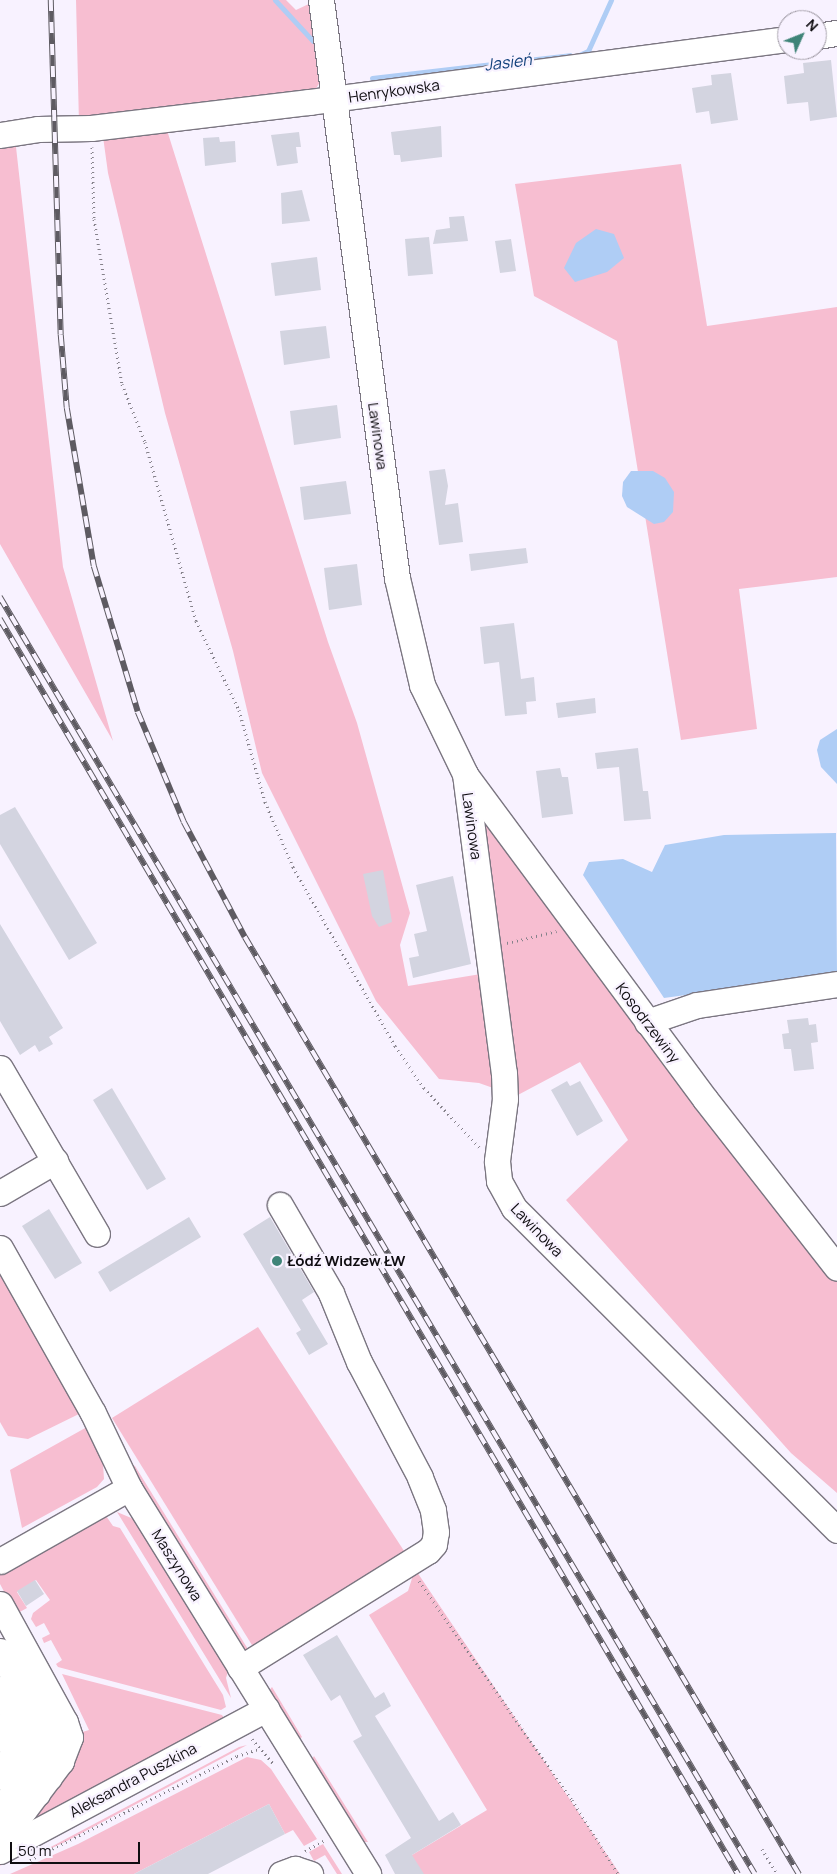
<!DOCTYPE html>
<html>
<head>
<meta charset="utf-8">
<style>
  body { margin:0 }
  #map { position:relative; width:837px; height:1874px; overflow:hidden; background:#f8f2ff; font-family:Manrope,sans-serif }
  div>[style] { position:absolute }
  .green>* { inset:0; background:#f7bed1 }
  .water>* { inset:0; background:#afcdf5 }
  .stream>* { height:5px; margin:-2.5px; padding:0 2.5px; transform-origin:2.5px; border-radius:2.5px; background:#afcdf5 }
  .building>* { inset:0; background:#d3d4e0 }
  .path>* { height:3px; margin-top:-1.5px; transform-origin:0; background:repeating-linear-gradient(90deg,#86828b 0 1px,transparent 0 5px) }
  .roads { filter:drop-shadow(1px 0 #7b7681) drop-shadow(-1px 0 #7b7681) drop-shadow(0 1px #7b7681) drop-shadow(0 -1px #7b7681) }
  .minor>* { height:25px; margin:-12.5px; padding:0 12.5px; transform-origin:12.5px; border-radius:12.5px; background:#fff }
  .rail>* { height:5.5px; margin-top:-2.75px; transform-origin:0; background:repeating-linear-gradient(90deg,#f8f2ff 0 11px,#5e5b62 0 22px); box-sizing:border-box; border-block:1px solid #5e5b62 }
  .dots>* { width:14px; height:14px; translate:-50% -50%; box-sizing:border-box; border:2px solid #f8f2ff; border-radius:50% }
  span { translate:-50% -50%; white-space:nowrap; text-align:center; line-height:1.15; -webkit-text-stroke:4.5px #f8f2ff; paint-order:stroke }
  .street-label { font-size:15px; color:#0f0d11 }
  .poi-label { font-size:15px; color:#0f0d11; font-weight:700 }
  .left { translate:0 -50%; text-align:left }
  .water-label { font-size:16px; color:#11407b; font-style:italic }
  .north { position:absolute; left:777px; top:10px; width:50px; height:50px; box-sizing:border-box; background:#f8f2ff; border:1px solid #9b96a0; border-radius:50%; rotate:46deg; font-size:14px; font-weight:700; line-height:20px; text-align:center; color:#0f0d11 }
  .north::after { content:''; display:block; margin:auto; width:18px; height:22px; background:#3f8478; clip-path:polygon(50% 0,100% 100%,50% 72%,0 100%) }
  .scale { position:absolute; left:10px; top:1842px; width:130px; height:22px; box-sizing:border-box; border:2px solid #0f0d11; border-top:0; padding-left:6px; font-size:15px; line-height:18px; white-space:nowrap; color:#0f0d11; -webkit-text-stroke:4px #f8f2ff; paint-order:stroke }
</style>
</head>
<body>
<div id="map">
  <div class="green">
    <i style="clip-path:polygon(76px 0,286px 0,296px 10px,313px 2px,320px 82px,315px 90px,166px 127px,328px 642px,357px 723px,410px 913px,400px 945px,408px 986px,493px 972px,465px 774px,837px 1268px,837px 1493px,791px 1453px,566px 1200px,628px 1140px,580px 1062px,516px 1096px,479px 1083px,439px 1079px,376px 1001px,262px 773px,233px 651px,165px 413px,108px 173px,101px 122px,79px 124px)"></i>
    <i style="clip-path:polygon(15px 138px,63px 567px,113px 741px,0 544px,0 140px)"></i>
    <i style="clip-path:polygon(681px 164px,707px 326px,837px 307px,837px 577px,739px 589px,757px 729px,681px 740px,617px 341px,534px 296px,515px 184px)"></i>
    <i style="clip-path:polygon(0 1271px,81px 1413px,28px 1439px,8px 1436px,0 1422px)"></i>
    <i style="clip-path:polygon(258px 1327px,408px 1557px,255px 1650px,112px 1418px)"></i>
    <i style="clip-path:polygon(87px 1427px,109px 1461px,103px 1464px,104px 1479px,97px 1487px,22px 1528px,10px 1470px)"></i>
    <i style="clip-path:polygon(129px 1464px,135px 1466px,251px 1654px,244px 1652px)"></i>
    <i style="clip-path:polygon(117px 1512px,136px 1520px,229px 1668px,226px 1678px,231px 1698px)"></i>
    <i style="clip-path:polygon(104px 1513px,113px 1526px,120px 1528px,223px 1695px,226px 1707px,221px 1710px,58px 1667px,56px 1664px,62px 1660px,51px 1640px,44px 1643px,42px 1638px,50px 1634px,44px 1623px,36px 1627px,31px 1619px,33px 1613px,50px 1600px,36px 1580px,17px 1592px,27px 1608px,16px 1614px,0 1584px,0 1571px)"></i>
    <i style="clip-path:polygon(415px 1569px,620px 1874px,396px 1874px,392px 1867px,487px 1810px,369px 1615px,408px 1591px)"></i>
    <i style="clip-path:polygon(62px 1674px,222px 1715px,224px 1718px,22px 1827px,38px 1813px,70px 1770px,79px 1733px,89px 1730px)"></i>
    <i style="clip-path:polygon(272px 1687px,302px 1737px,298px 1740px,268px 1692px)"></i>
    <i style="clip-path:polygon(234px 1738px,233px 1743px,0 1866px,2px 1862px)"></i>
    <i style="clip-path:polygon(247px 1745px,65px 1842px,30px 1858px,239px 1747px)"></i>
    <i style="clip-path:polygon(314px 1756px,368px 1842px,361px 1842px,311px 1761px)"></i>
    <i style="clip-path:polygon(247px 1757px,261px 1760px,271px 1769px,317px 1839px,304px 1846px,293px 1830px,285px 1834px,269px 1804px,134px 1874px,10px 1874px,78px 1844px)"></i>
    <i style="clip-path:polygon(323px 1844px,342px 1874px,337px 1874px,325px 1855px,314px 1861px,309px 1852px)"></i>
  </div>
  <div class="water">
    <i style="clip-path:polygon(596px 229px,614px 234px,624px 258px,607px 272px,575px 282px,564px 268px,576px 243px)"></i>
    <i style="clip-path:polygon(631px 471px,653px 471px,665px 478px,674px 492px,673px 512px,664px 522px,654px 524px,627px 507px,622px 496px,623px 482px)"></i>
    <i style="clip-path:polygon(837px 729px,837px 784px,821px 767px,817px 750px,820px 740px)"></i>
    <i style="clip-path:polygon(836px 833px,837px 974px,664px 998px,583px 875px,589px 862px,623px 859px,652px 872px,665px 845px,724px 835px)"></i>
  </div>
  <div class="stream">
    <i style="left:275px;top:0;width:56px;rotate:47.2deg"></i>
    <i style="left:581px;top:54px;width:8px;rotate:-23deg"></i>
    <i style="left:588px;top:51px;width:56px;rotate:-65.7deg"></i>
    <i style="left:372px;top:78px;width:199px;rotate:-6.6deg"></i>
  </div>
  <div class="building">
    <i style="clip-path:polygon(831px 60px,837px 117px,810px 121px,808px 102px,787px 104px,784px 76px,804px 73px,803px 63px)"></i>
    <i style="clip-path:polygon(731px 73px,738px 120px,711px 124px,709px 111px,696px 113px,692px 88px,712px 85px,711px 75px)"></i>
    <i style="clip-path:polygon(441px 126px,442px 157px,401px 162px,400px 155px,394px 155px,391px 132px)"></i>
    <i style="clip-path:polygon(299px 132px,301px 147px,296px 147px,298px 163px,277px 166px,271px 135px)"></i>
    <i style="clip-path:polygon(219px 137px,220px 142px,235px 141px,236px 162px,205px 166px,203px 138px)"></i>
    <i style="clip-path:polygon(302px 190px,310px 221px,282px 224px,281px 193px)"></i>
    <i style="clip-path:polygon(464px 216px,468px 241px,433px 244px,436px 230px,450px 228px,449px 217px)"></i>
    <i style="clip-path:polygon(429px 237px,433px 274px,408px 276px,405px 239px)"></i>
    <i style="clip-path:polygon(511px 239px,516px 271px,500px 273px,495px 241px)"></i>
    <i style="clip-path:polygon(317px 257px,321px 290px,275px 296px,271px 263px)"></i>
    <i style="clip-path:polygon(326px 326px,330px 358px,284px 365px,280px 331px)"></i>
    <i style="clip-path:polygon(337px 405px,341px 438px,294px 445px,290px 411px)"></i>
    <i style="clip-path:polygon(445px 469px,448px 486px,445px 505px,458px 503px,463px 542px,439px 545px,429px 471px)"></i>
    <i style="clip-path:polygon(346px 481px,351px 514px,304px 520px,300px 487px)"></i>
    <i style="clip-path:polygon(526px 548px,528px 563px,471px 571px,469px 554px)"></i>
    <i style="clip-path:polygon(357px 564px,362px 605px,329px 610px,324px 568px)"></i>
    <i style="clip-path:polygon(514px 623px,521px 679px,534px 677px,536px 701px,526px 702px,527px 714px,505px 716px,499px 662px,484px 664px,480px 627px)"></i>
    <i style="clip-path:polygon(595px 698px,596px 713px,558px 718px,556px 703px)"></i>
    <i style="clip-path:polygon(638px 748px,643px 791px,648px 791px,651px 819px,624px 821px,619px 767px,597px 769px,595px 753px)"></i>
    <i style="clip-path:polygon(560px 768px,562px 777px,568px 777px,573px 814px,542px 818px,536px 771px)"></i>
    <i style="clip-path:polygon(15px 807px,97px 943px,69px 960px,0 844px,0 815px)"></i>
    <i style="clip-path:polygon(383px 870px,392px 922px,379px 927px,372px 916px,363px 874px)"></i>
    <i style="clip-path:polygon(453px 876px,471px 964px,413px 978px,409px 958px,419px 956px,414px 934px,427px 931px,416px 885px)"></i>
    <i style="clip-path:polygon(0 924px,63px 1028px,49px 1037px,53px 1044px,39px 1052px,35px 1045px,20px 1055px,0 1021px)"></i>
    <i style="clip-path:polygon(808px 1018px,809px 1025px,816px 1024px,818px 1042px,811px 1043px,814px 1069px,794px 1071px,791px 1049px,784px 1049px,782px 1034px,789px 1033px,787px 1020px)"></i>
    <i style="clip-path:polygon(567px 1081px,570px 1086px,580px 1081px,603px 1121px,577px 1136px,551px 1090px)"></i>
    <i style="clip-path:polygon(112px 1088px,166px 1179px,147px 1190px,93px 1100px)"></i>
    <i style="clip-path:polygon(49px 1209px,82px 1263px,55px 1279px,22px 1226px)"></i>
    <i style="clip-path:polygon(189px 1217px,201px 1237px,110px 1292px,98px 1272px)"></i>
    <i style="clip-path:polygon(270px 1217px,314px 1292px,302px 1300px,328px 1344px,309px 1355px,296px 1333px,301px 1330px,243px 1234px)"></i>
    <i style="clip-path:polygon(35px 1580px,44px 1594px,26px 1606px,17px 1591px)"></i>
    <i style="clip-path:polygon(337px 1635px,375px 1698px,384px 1692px,391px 1706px,375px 1716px,439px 1821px,453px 1812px,461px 1825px,412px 1855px,424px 1874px,395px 1874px,385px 1855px,411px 1838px,353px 1741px,362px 1736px,340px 1695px,331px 1701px,303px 1655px)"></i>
    <i style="clip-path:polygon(269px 1804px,285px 1834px,208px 1874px,134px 1874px)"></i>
  </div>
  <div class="path">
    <i style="left:92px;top:147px;width:72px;rotate:88.4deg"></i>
    <i style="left:94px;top:219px;width:167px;rotate:80.4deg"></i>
    <i style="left:122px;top:384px;width:62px;rotate:68.4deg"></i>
    <i style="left:145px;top:442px;width:186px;rotate:74.1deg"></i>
    <i style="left:196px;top:621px;width:99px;rotate:64.2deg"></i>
    <i style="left:239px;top:710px;width:96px;rotate:74.2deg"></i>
    <i style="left:265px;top:802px;width:71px;rotate:66.7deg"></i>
    <i style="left:293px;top:867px;width:206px;rotate:60.3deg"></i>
    <i style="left:395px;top:1046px;width:51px;rotate:55.4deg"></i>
    <i style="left:424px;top:1088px;width:81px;rotate:47deg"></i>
    <i style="left:507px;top:943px;width:51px;rotate:-13.5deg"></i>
    <i style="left:419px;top:1581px;width:267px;rotate:55.1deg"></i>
    <i style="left:572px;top:1800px;width:87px;rotate:58.1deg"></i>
    <i style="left:252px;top:1739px;width:33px;rotate:49deg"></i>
    <i style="left:762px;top:1849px;width:29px;rotate:59deg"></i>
    <i style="left:305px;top:1851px;width:21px;rotate:-29deg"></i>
    <i style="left:30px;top:1860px;width:232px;rotate:-26.7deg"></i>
    <i style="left:237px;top:1756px;width:23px;rotate:-18deg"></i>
  </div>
  <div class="roads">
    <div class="minor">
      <i style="left:321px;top:0;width:583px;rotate:82.51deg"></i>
      <i style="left:397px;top:578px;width:110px;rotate:76.8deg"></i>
      <i style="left:422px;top:685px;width:99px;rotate:64.2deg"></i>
      <i style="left:465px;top:774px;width:302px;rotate:82.6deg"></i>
      <i style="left:504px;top:1073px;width:26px;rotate:88deg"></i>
      <i style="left:505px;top:1099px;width:63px;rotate:97.4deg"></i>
      <i style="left:497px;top:1161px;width:20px;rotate:84deg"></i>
      <i style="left:499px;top:1181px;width:31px;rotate:61deg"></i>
      <i style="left:514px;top:1208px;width:456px;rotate:44.9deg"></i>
      <i style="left:817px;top:36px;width:20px;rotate:-9deg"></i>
      <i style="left:0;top:135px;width:38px;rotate:-9deg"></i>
      <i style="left:38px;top:129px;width:53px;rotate:-1.1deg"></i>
      <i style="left:91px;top:128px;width:220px;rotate:-6.8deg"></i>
      <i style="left:309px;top:102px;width:482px;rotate:-7.5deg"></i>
      <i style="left:466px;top:776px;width:402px;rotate:53.5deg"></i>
      <i style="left:705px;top:1099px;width:214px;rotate:52deg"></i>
      <i style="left:647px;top:1022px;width:53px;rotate:-18.8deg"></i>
      <i style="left:697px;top:1005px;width:142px;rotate:-8.5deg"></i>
      <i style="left:0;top:1068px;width:192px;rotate:59.7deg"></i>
      <i style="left:0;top:1193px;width:64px;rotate:-30.2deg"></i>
      <i style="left:0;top:1248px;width:189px;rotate:60.6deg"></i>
      <i style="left:93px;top:1413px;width:83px;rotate:64.4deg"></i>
      <i style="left:129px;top:1488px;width:454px;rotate:58.2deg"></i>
      <i style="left:0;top:1561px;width:148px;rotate:-29.5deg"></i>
      <i style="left:0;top:1604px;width:135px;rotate:61.2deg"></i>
      <i style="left:65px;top:1722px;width:16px;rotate:72deg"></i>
      <i style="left:70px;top:1737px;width:26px;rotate:111deg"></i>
      <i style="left:61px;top:1761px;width:86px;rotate:127deg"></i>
      <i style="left:9px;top:1830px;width:18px;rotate:103deg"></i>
      <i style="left:0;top:1651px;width:126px;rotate:61deg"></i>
      <i style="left:240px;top:1668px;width:221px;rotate:-31.9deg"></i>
      <i style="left:428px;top:1551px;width:9px;rotate:-49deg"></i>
      <i style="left:434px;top:1544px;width:12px;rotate:-81deg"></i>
      <i style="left:436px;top:1532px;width:22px;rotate:-98deg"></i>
      <i style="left:433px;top:1510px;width:35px;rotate:-112deg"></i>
      <i style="left:420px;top:1477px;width:130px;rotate:-117.9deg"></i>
      <i style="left:359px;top:1362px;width:74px;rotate:-112.1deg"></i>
      <i style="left:331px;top:1293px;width:102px;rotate:-120.1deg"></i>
      <i style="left:0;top:1689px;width:101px;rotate:60.9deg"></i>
      <i style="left:0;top:1726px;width:77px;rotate:61.1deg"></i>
      <i style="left:0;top:1764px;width:51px;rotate:60.9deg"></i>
      <i style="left:0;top:1802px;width:26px;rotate:61deg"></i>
      <i style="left:0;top:1851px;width:302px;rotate:-28.1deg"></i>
      <i style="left:281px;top:1874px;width:15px;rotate:-20deg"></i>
      <i style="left:295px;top:1869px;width:16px;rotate:18deg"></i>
    </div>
  </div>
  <div class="rail">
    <i style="left:51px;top:0;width:335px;rotate:88.3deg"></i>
    <i style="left:61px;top:335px;width:73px;rotate:85.3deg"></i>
    <i style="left:67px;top:408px;width:160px;rotate:80.3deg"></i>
    <i style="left:94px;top:566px;width:152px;rotate:73.2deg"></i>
    <i style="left:138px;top:712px;width:119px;rotate:67.3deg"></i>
    <i style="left:184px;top:822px;width:130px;rotate:62.1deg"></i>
    <i style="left:245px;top:937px;width:1089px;rotate:59.41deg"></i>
    <i style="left:0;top:597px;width:1483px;rotate:59.41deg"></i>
    <i style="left:0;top:619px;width:1456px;rotate:59.54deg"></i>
  </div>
  <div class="dots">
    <i style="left:277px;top:1261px;background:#3f8478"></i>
  </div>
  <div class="street-label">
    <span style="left:394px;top:91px;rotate:-8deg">Henrykowska</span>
    <span style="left:378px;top:436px;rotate:82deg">Lawinowa</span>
    <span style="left:472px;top:826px;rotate:82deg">Lawinowa</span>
    <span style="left:648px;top:1023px;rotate:53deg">Kosodrzewiny</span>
    <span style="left:537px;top:1230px;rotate:46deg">Lawinowa</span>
    <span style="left:177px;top:1565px;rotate:58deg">Maszynowa</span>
    <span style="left:133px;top:1780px;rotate:-28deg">Aleksandra Puszkina</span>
  </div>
  <div class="poi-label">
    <span class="left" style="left:287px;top:1261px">Łódź Widzew ŁW</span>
  </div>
  <div class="water-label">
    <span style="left:508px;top:62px;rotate:-7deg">Jasień</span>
  </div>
  <div class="north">N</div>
  <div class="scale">50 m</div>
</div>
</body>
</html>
